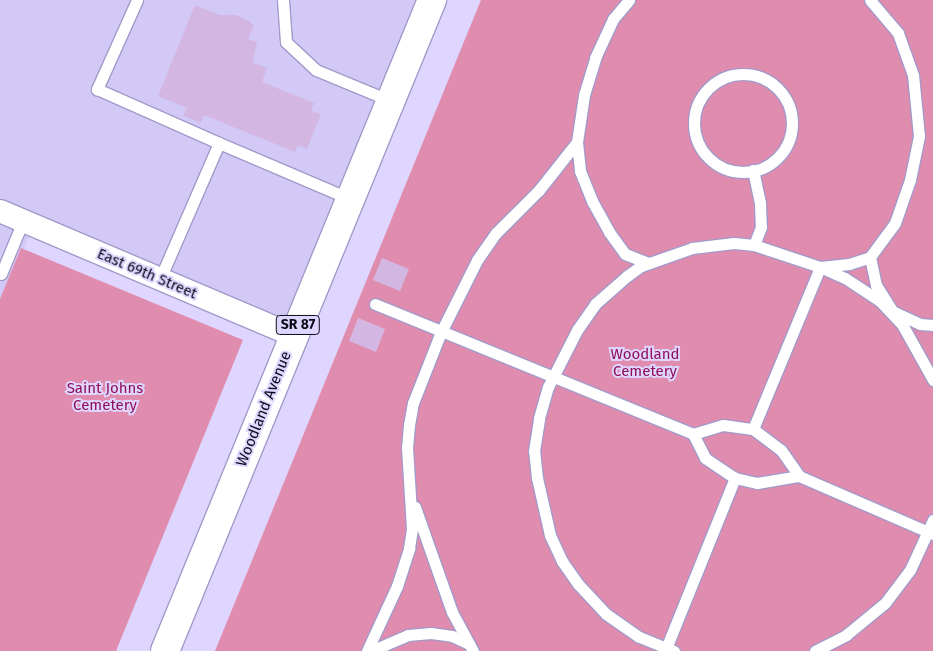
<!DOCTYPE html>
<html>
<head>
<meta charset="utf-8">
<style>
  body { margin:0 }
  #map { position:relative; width:933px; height:651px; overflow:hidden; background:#ded6ff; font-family:"Fira Sans",sans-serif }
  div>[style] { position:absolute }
  .built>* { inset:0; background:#d2c9f7 }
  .green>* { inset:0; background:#e08cae }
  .building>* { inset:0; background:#d4b6e3 }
  .roads { filter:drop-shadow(1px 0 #a399c9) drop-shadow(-1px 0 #a399c9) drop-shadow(0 1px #a399c9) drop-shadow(0 -1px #a399c9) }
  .service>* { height:11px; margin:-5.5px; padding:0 5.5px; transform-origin:5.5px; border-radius:5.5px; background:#fff }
  .service>.ring { margin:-5.5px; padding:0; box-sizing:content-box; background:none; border:11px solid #fff; border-radius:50% }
  .minor>* { height:22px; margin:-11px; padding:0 11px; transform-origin:11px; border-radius:11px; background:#fff }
  .primary>* { height:28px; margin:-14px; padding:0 14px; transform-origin:14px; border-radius:14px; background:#fff }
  span { translate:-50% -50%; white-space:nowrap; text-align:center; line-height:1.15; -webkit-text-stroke:4px #ded6ff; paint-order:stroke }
  .shield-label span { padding:1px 4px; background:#ded6ff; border:1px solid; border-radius:4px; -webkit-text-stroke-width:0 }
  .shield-label { font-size:14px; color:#0e0a1a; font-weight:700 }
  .street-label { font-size:15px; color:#0e0a1a }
  .park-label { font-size:15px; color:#910f57 }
</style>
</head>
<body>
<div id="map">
  <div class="built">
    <i style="clip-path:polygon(0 0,432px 0,294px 336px,34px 226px,0 299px)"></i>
  </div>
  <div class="green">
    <i style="clip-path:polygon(481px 0,933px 0,933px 651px,215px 651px)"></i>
    <i style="clip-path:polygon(21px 248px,243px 340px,116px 651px,0 651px,0 299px)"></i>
  </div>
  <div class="building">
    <i style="clip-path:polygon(195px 5px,220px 15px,236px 15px,249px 21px,254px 26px,248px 39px,257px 42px,253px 63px,267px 68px,262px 82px,314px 103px,311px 111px,321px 114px,307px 149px,298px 145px,295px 152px,204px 115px,201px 123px,183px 116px,187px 108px,158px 96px)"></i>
    <i style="clip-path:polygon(382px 258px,409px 269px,400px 291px,373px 280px)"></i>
    <i style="clip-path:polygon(358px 318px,385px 329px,376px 352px,349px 341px)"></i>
  </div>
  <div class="roads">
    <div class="service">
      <i style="left:137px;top:0;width:98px;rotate:114.2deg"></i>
      <i style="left:97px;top:89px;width:133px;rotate:23.9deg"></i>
      <i style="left:219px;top:143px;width:148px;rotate:113.5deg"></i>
      <i style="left:283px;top:0;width:42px;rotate:85.9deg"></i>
      <i style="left:286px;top:42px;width:41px;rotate:43deg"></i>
      <i style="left:316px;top:70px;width:81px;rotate:22.5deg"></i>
      <i class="ring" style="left:694px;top:74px;width:87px;height:87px"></i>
      <i style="left:577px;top:142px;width:29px;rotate:84deg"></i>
      <i style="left:580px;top:171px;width:32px;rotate:68deg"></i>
      <i style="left:592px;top:201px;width:35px;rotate:61deg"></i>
      <i style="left:609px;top:232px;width:27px;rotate:54deg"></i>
      <i style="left:625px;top:254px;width:26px;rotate:21deg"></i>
      <i style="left:219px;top:143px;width:142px;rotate:23.1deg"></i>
      <i style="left:753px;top:170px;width:34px;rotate:78deg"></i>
      <i style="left:760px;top:203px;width:24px;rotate:88deg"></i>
      <i style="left:761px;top:227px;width:19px;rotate:111deg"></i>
      <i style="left:754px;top:245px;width:70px;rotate:18.4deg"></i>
      <i style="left:820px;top:267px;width:27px;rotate:24deg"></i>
      <i style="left:845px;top:278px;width:42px;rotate:33.3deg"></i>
      <i style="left:880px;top:301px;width:34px;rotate:47deg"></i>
      <i style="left:903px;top:326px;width:62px;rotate:60.9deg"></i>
      <i style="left:870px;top:257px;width:29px;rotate:78deg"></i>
      <i style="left:876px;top:285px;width:31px;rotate:58deg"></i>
      <i style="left:892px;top:311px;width:31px;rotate:25deg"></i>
      <i style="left:920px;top:324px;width:13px;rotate:4deg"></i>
      <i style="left:1px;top:274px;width:57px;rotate:-67.5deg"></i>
      <i style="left:375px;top:304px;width:344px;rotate:22.2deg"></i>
      <i style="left:693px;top:434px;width:31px;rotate:-17deg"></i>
      <i style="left:723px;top:425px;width:30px;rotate:8deg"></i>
      <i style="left:753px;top:429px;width:35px;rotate:37deg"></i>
      <i style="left:781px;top:450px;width:32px;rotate:55deg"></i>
      <i style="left:799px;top:476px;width:146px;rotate:23.4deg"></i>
      <i style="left:753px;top:429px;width:175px;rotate:-67.5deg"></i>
      <i style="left:820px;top:267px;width:29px;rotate:-6deg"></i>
      <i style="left:849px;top:264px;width:22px;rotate:-18deg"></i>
      <i style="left:870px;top:257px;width:42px;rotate:-53.7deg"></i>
      <i style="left:895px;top:223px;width:46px;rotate:-70.8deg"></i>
      <i style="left:910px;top:180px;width:45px;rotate:-78.4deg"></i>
      <i style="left:919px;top:136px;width:61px;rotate:-95.6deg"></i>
      <i style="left:913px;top:75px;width:45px;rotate:-109.7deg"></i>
      <i style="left:898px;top:33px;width:43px;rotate:-130.3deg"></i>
      <i style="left:693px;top:434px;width:27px;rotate:63deg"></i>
      <i style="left:705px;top:458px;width:36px;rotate:34deg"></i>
      <i style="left:735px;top:478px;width:23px;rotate:13deg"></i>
      <i style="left:757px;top:483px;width:43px;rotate:-9.5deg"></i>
      <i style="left:415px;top:507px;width:111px;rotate:70.6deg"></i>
      <i style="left:452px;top:612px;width:44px;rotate:61.7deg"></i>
      <i style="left:367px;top:651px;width:72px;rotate:-65.2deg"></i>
      <i style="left:397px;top:586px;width:40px;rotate:-72deg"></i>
      <i style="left:409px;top:548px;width:19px;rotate:-81deg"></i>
      <i style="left:412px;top:529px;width:81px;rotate:-93.5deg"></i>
      <i style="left:407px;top:448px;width:23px;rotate:-85deg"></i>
      <i style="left:409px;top:425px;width:22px;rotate:-80deg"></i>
      <i style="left:413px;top:403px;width:76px;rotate:-68.5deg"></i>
      <i style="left:441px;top:332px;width:80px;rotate:-63.4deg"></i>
      <i style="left:477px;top:260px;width:33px;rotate:-55deg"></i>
      <i style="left:496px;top:233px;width:61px;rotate:-45deg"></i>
      <i style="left:539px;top:190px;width:61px;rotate:-51.6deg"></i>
      <i style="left:577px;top:142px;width:48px;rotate:-81.5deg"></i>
      <i style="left:584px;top:95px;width:39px;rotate:-73deg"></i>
      <i style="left:595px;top:58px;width:43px;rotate:-65.2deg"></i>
      <i style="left:613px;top:19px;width:25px;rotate:-50deg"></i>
      <i style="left:371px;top:651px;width:40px;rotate:-23.4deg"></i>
      <i style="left:408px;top:635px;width:23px;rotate:-5deg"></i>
      <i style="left:431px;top:633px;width:21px;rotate:8deg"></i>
      <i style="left:452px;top:636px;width:19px;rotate:25deg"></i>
      <i style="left:665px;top:651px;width:187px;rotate:-68deg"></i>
      <i style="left:674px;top:651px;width:38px;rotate:-158deg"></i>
      <i style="left:639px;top:637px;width:40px;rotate:-145.1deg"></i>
      <i style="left:606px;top:614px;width:41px;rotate:-133deg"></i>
      <i style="left:578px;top:584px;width:28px;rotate:-125deg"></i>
      <i style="left:562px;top:561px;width:29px;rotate:-115deg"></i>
      <i style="left:550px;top:535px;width:58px;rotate:-102.8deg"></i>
      <i style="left:537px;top:478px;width:27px;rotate:-96deg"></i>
      <i style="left:534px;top:451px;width:33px;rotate:-81deg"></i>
      <i style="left:539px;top:418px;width:32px;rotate:-74deg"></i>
      <i style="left:548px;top:387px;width:64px;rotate:-63deg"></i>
      <i style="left:577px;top:330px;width:32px;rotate:-55deg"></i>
      <i style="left:595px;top:304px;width:43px;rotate:-41.2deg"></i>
      <i style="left:627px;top:276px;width:17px;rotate:-36deg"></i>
      <i style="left:641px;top:266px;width:54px;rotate:-19.4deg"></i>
      <i style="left:692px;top:248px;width:42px;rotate:-6.8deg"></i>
      <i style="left:734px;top:243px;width:20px;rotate:6deg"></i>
      <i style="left:815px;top:651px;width:35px;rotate:-27deg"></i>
      <i style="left:846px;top:635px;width:50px;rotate:-39.4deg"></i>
      <i style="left:885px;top:603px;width:41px;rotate:-52.9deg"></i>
      <i style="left:910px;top:570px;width:55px;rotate:-65.3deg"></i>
    </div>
    <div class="minor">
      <i style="left:0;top:211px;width:319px;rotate:23deg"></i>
    </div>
    <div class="primary">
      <i style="left:165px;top:651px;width:704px;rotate:-67.7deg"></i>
    </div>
  </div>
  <div class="shield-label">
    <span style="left:298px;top:325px">SR 87</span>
  </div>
  <div class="street-label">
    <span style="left:147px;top:274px;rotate:23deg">East 69th Street</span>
    <span style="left:264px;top:409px;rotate:-68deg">Woodland Avenue</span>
  </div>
  <div class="park-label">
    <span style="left:645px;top:363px">Woodland<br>Cemetery</span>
    <span style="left:105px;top:397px">Saint Johns<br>Cemetery</span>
  </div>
</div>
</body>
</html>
